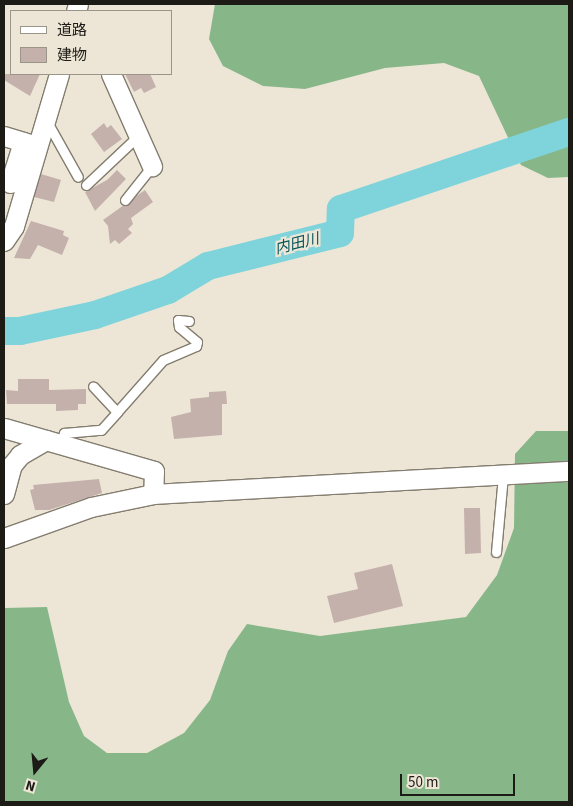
<!DOCTYPE html>
<html>
<head>
<meta charset="utf-8">
<style>
  body { margin:0 }
  #map { position:relative; width:573px; height:806px; overflow:hidden; background:#ede6d6; font-family:"Source Sans 3","Noto Sans JP",sans-serif }
  div>[style] { position:absolute }
  .forest>* { inset:0; background:#87b789 }
  .river>* { height:28px; margin:-14px; padding:0 14px; transform-origin:14px; border-radius:14px; background:#7fd4dc }
  .building>* { inset:0; background:#c4b1ac }
  .roads { filter:drop-shadow(1px 0 #837d6f) drop-shadow(-1px 0 #837d6f) drop-shadow(0 1px #837d6f) drop-shadow(0 -1px #837d6f) }
  .service>* { height:9px; margin:-4.5px; padding:0 4.5px; transform-origin:4.5px; border-radius:4.5px; background:#fff }
  .minor>* { height:19px; margin:-9.5px; padding:0 9.5px; transform-origin:9.5px; border-radius:9.5px; background:#fff }
  span { translate:-50% -50%; white-space:nowrap; text-align:center; line-height:1.15; -webkit-text-stroke:4.5px #ede6d6; paint-order:stroke }
  .water-label { font-size:15px; color:#035359; font-style:italic }
  .frame { position:absolute; inset:0; border:5px solid #1d1b15; pointer-events:none }
  .legend { position:absolute; left:10px; top:10px; width:162px; height:65px; box-sizing:border-box; background:#ede6d6; border:1px solid #9a9589; margin:0; padding:6px 9px; list-style:none; font-size:15px; color:#1d1b15 }
  .legend li { display:flex; align-items:center; gap:10px; height:25px }
  .legend b { width:25px; border:1px solid #9a9589 }
  .north { position:absolute; left:10px; top:746px; width:50px; height:50px; -webkit-text-stroke:4px #ede6d6; paint-order:stroke; rotate:197deg; font-size:14px; font-weight:700; line-height:20px; text-align:center; color:#1d1b15 }
  .north::after { content:''; display:block; margin:auto; width:18px; height:22px; background:#1d1b15; clip-path:polygon(50% 0,100% 100%,50% 72%,0 100%) }
  .scale { position:absolute; left:400px; top:774px; width:115px; height:22px; box-sizing:border-box; border:2px solid #1d1b15; border-top:0; padding-left:6px; font-size:15px; line-height:18px; white-space:nowrap; color:#1d1b15; -webkit-text-stroke:4px #ede6d6; paint-order:stroke }
</style>
</head>
<body>
<div id="map">
  <div class="forest">
    <i style="clip-path:polygon(215px 4px,569px 4px,569px 177px,548px 178px,521px 165px,479px 76px,444px 63px,385px 68px,305px 89px,263px 86px,223px 66px,209px 39px)"></i>
    <i style="clip-path:polygon(536px 431px,569px 431px,569px 802px,4px 802px,4px 608px,47px 607px,69px 702px,84px 736px,107px 753px,147px 753px,184px 733px,210px 700px,228px 651px,247px 624px,320px 636px,466px 617px,497px 575px,514px 528px,515px 454px)"></i>
  </div>
  <div class="river">
    <i style="left:4px;top:331px;width:16px"></i>
    <i style="left:20px;top:331px;width:77px;rotate:-12deg"></i>
    <i style="left:95px;top:315px;width:77px;rotate:-18.9deg"></i>
    <i style="left:168px;top:290px;width:47px;rotate:-31deg"></i>
    <i style="left:208px;top:266px;width:136px;rotate:-14deg"></i>
    <i style="left:340px;top:233px;width:24px;rotate:-88deg"></i>
    <i style="left:341px;top:209px;width:241px;rotate:-18.7deg"></i>
  </div>
  <div class="building">
    <i style="clip-path:polygon(4px 74px,40px 74px,30px 96px,4px 80px)"></i>
    <i style="clip-path:polygon(125px 74px,150px 74px,156px 87px,144px 93px,141px 88px,134px 92px)"></i>
    <i style="clip-path:polygon(104px 123px,107px 128px,111px 125px,122px 139px,104px 152px,91px 134px)"></i>
    <i style="clip-path:polygon(117px 170px,126px 179px,95px 211px,85px 192px,107px 180px)"></i>
    <i style="clip-path:polygon(41px 174px,61px 180px,54px 202px,34px 197px)"></i>
    <i style="clip-path:polygon(145px 190px,153px 202px,131px 218px,133px 224px,128px 229px,132px 233px,119px 244px,115px 240px,110px 244px,108px 226px,103px 220px)"></i>
    <i style="clip-path:polygon(31px 221px,64px 231px,63px 235px,69px 238px,62px 255px,38px 245px,30px 259px,14px 258px)"></i>
    <i style="clip-path:polygon(18px 379px,49px 379px,49px 390px,86px 389px,86px 404px,78px 404px,78px 410px,56px 411px,56px 404px,7px 404px,6px 390px,18px 391px)"></i>
    <i style="clip-path:polygon(226px 391px,227px 404px,222px 404px,222px 435px,174px 439px,171px 417px,191px 412px,190px 399px,209px 397px,209px 392px)"></i>
    <i style="clip-path:polygon(99px 479px,102px 493px,49px 510px,35px 510px,30px 490px,34px 489px,33px 485px)"></i>
    <i style="clip-path:polygon(464px 508px,480px 508px,481px 553px,465px 554px)"></i>
    <i style="clip-path:polygon(392px 564px,403px 606px,334px 623px,327px 596px,358px 589px,354px 573px)"></i>
  </div>
  <div class="roads">
    <div class="service">
      <i style="left:46px;top:120px;width:65px;rotate:60.7deg"></i>
      <i style="left:86px;top:185px;width:71px;rotate:-43.3deg"></i>
      <i style="left:125px;top:200px;width:43px;rotate:-51.5deg"></i>
      <i style="left:117px;top:412px;width:69px;rotate:-48.5deg"></i>
      <i style="left:163px;top:360px;width:36px;rotate:-23deg"></i>
      <i style="left:196px;top:346px;width:4px;rotate:-76deg"></i>
      <i style="left:197px;top:342px;width:23px;rotate:-140deg"></i>
      <i style="left:179px;top:327px;width:7px;rotate:-98deg"></i>
      <i style="left:178px;top:320px;width:11px;rotate:5deg"></i>
      <i style="left:60px;top:444px;width:12px;rotate:-70deg"></i>
      <i style="left:64px;top:433px;width:37px;rotate:-5deg"></i>
      <i style="left:101px;top:430px;width:24px;rotate:-48deg"></i>
      <i style="left:117px;top:412px;width:35px;rotate:-133deg"></i>
      <i style="left:496px;top:552px;width:77px;rotate:-84.8deg"></i>
    </div>
    <div class="minor">
      <i style="left:76px;top:11px;width:7px;rotate:-74deg"></i>
      <i style="left:111px;top:74px;width:101px;rotate:66deg"></i>
      <i style="left:4px;top:136px;width:31px;rotate:17deg"></i>
      <i style="left:10px;top:183px;width:43px;rotate:-72.4deg"></i>
      <i style="left:4px;top:241px;width:18px;rotate:-56deg"></i>
      <i style="left:14px;top:226px;width:159px;rotate:-73.5deg"></i>
      <i style="left:4px;top:428px;width:156px;rotate:16deg"></i>
      <i style="left:154px;top:471px;width:23px;rotate:92deg"></i>
      <i style="left:4px;top:494px;width:30px;rotate:-75deg"></i>
      <i style="left:12px;top:465px;width:13px;rotate:-51deg"></i>
      <i style="left:20px;top:455px;width:30px;rotate:-30deg"></i>
      <i style="left:4px;top:538px;width:92px;rotate:-19.6deg"></i>
      <i style="left:91px;top:507px;width:63px;rotate:-11.8deg"></i>
      <i style="left:153px;top:494px;width:417px;rotate:-3.2deg"></i>
    </div>
  </div>
  <div class="water-label">
    <span style="left:297px;top:244px;rotate:-14deg">内田川</span>
  </div>
  <div class="frame"></div>
  <ul class="legend">
  <li><b style="height:6px;background:#fff"></b>道路</li>
  <li><b style="height:14px;background:#c4b1ac"></b>建物</li>
  </ul>
  <div class="north">N</div>
  <div class="scale">50 m</div>
</div>
</body>
</html>
